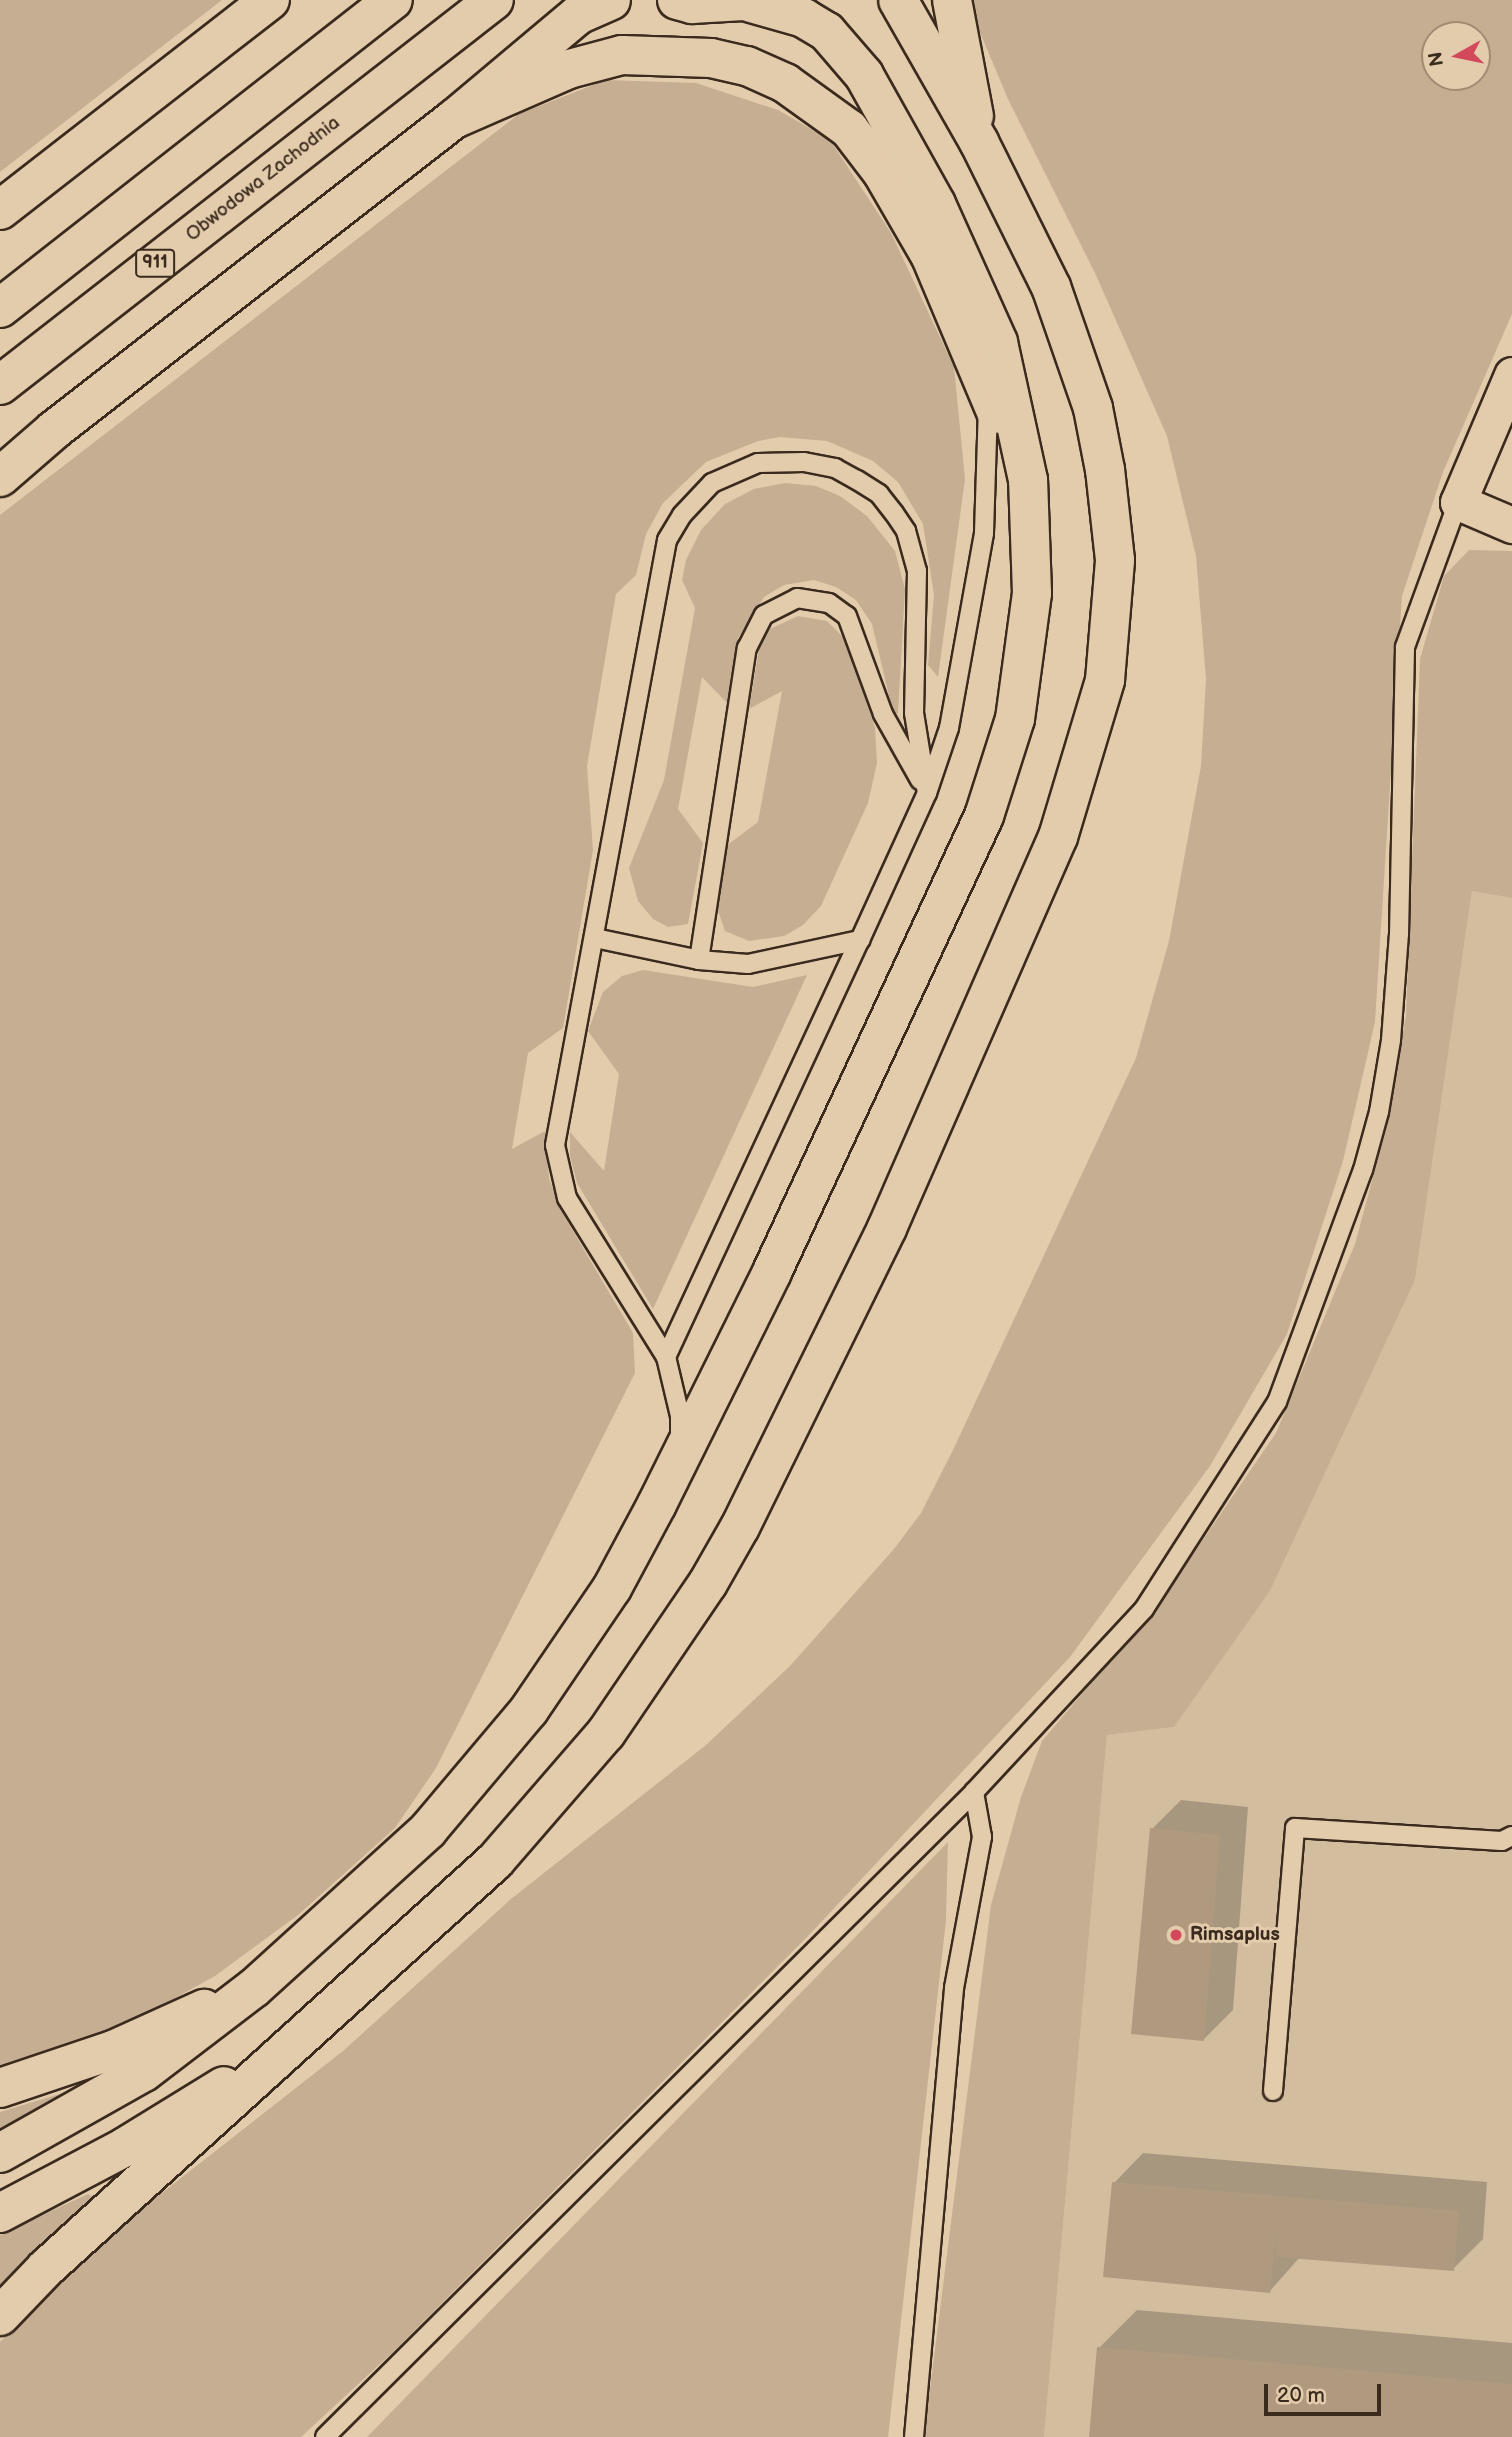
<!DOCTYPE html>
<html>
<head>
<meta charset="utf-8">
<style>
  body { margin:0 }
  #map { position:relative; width:1512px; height:2437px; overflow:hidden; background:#e3ccac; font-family:"Balsamiq Sans",sans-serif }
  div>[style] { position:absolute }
  .built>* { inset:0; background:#d3bd9f }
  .green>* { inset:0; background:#c5ae92 }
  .shadow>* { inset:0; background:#0003 }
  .building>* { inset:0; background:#af9a80 }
  .roads { filter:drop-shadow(2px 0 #3b2a1e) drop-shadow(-2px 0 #3b2a1e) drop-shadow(0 2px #3b2a1e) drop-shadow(0 -2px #3b2a1e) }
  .service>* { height:18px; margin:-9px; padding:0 9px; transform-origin:9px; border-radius:9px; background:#e3ccac }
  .minor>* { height:35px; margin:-17.5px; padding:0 17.5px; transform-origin:17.5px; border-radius:17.5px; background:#e3ccac }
  .primary>* { height:38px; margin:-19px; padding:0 19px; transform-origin:19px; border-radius:19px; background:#e3ccac }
  .motorway>* { height:38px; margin:-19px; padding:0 19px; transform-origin:19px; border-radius:19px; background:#e3ccac }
  .dots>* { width:19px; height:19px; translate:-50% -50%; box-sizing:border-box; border:4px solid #e3ccac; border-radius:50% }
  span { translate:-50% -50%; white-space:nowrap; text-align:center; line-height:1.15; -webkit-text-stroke:6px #e3ccac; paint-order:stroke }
  .shield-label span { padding:2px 5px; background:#e3ccac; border:2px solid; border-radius:5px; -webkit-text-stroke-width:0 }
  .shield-label { font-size:18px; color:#3b2a1e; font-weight:700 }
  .street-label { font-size:19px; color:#3b2a1e }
  .poi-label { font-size:19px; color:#3b2a1e; font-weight:700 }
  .left { translate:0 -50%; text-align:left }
  .north { position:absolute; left:1421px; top:21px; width:70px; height:70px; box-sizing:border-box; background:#e3ccac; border:2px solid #a08b73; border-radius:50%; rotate:261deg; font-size:19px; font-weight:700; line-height:28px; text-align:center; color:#3b2a1e }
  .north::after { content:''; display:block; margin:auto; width:24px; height:32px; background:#d1495b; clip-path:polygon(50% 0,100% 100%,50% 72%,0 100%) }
  .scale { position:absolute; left:1264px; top:2384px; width:117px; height:32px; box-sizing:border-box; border:4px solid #3b2a1e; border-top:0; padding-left:9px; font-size:21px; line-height:24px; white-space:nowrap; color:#3b2a1e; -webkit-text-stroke:5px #e3ccac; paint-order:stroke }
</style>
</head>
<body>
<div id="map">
  <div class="built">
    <i style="clip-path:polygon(1472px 891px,1512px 898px,1512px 2437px,1044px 2437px,1107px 1735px,1174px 1727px,1270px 1591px,1415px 1280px)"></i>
  </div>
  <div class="green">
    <i style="clip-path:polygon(0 0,222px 0,0 172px)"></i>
    <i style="clip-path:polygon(evenodd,973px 0,1512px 0,1512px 314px,1443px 472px,1402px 596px,1375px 1022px,1343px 1161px,1287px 1334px,1210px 1466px,1070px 1657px,808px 1936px,395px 2350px,301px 2437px,0 2437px,0 2342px,43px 2298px,144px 2207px,343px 2051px,511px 1899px,706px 1745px,790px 1666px,894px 1549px,921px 1513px,953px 1450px,1136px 1058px,1169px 941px,1201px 766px,1206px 679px,1196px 556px,1167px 436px,1095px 273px,1008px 99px,979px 30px,973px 0,1435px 35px,1477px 35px,1477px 77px,1435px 77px,1435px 35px)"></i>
    <i style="clip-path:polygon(606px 80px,696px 83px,778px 110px,830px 140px,891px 233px,954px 367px,965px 479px,938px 677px,928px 665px,934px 595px,923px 524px,898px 482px,873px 461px,827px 441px,780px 437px,758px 441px,706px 462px,663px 503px,646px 534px,636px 575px,616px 594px,587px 766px,593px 850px,563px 1028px,528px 1053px,512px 1149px,545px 1131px,549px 1178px,560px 1209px,633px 1333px,635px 1373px,436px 1768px,395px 1828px,298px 1915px,215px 1976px,119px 2029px,0 2068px,0 515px,519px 114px)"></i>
    <i style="clip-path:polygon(785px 483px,816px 486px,840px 496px,867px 516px,895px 551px,905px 589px,898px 713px,894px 714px,890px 700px,872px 624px,856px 600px,836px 587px,814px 580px,784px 585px,764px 597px,738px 638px,727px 703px,702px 677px,678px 809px,703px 843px,688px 924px,668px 927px,653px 919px,638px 901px,629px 868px,664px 780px,695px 608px,682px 580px,686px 560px,701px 530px,725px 504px,754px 489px)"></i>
    <i style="clip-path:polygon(1469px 550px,1512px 551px,1512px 898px,1472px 891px,1415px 1280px,1270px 1591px,1174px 1727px,1107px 1735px,1044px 2437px,924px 2437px,991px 1905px,1021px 1797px,1042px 1741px,1161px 1601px,1276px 1433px,1355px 1244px,1386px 1129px,1406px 1016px,1420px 659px,1444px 576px)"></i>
    <i style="clip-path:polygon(798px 616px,827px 621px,847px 641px,875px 728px,877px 763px,868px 803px,821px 906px,803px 925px,784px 936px,749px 941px,725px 931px,716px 905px,726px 846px,758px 822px,782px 691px,749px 709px,759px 650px,770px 629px)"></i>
    <i style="clip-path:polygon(643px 970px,753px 987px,807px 975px,653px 1309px,577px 1183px,570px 1156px,570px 1132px,604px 1171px,619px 1074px,588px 1031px,603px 992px,622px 976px)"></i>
    <i style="clip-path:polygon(948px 1842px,946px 1920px,888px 2437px,367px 2437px)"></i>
    <i style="clip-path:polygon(76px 2089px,0 2129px,0 2112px)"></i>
    <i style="clip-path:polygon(88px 2194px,92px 2196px,88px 2201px,0 2285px,0 2235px)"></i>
  </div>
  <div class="shadow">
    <i style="clip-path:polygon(1181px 1800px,1248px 1807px,1233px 2010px,1203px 2040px,1152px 1829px)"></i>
    <i style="clip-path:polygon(1143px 2153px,1487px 2182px,1483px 2239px,1453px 2269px,1300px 2257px,1270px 2291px,1114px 2183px)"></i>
    <i style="clip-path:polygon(1137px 2310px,1512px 2343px,1512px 2437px,1091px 2437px,1099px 2348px)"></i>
  </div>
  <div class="building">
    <i style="clip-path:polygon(1150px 1828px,1220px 1835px,1204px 2041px,1131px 2034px)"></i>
    <i style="clip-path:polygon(1112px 2182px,1459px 2211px,1454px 2271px,1275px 2257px,1276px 2229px,1270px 2293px,1103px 2277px)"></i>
    <i style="clip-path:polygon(1097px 2347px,1512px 2384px,1512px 2437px,1089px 2437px)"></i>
  </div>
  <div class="roads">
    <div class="service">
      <i style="left:595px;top:938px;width:106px;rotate:11.9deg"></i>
      <i style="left:699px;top:960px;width:49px;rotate:4.7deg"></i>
      <i style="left:748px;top:964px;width:115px;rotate:-12.1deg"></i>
      <i style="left:860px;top:940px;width:162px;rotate:-65.5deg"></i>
      <i style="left:927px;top:793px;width:69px;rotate:-71.3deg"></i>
      <i style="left:949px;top:728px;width:198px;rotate:-79.8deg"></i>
      <i style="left:984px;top:533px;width:125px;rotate:-88.2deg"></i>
      <i style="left:699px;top:960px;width:316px;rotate:-81.3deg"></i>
      <i style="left:747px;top:648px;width:37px;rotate:-63deg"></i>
      <i style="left:764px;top:615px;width:37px;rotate:-27deg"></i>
      <i style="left:797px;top:598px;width:32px;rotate:9deg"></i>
      <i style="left:829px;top:603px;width:22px;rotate:36deg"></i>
      <i style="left:847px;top:616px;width:104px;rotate:69.8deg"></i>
      <i style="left:883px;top:714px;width:76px;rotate:60.7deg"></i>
      <i style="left:666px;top:1357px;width:460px;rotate:-65.1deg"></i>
      <i style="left:680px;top:1437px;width:21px;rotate:-90deg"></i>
      <i style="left:680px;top:1416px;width:61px;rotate:-103.3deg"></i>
      <i style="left:666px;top:1357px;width:187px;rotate:-121.9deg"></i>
      <i style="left:567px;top:1198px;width:54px;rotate:-102.8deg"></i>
      <i style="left:555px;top:1145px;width:615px;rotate:-79.51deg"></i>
      <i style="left:667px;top:540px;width:29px;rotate:-59deg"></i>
      <i style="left:682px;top:515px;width:44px;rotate:-46.8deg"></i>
      <i style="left:712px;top:483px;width:50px;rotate:-23.5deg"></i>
      <i style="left:758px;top:463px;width:46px;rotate:-1.2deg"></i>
      <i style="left:804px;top:462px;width:32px;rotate:11deg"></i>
      <i style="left:835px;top:468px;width:25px;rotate:29deg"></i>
      <i style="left:857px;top:480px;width:26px;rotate:32deg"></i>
      <i style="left:879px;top:494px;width:24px;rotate:52deg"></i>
      <i style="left:894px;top:513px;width:22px;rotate:56deg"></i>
      <i style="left:906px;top:531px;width:41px;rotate:74.6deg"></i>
      <i style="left:917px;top:571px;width:142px;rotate:91.2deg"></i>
      <i style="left:914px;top:713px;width:81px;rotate:80.8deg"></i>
      <i style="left:1273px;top:2091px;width:264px;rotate:-85.2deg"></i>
      <i style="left:1295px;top:1828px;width:207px;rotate:3.6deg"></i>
      <i style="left:1502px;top:1841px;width:11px;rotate:-27deg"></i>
      <i style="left:325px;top:2437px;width:915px;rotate:-44.82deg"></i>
      <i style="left:974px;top:1792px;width:250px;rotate:-47.1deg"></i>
      <i style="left:1144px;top:1609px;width:246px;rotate:-57.3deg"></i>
      <i style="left:1277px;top:1402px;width:247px;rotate:-69.7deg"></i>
      <i style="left:1363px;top:1170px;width:60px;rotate:-74.6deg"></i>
      <i style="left:1379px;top:1112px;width:73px;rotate:-80.5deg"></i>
      <i style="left:1391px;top:1040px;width:106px;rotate:-85.7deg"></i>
      <i style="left:1399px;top:934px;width:287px;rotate:-88.8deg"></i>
      <i style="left:1405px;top:647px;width:154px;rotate:-69.9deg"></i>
      <i style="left:914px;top:2437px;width:451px;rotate:-84.9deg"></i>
      <i style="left:954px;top:1988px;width:154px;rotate:-79.5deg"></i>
      <i style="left:982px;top:1837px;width:46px;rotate:-100.1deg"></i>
    </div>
    <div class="minor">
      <i style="left:1512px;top:375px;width:138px;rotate:113deg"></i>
      <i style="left:1458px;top:502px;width:59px;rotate:23.1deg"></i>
    </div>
    <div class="primary">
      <i style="left:677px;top:0;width:16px;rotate:15deg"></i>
      <i style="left:692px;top:4px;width:69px;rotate:-3.3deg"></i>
      <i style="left:0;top:210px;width:342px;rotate:-37.9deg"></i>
      <i style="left:0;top:308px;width:499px;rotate:-38.1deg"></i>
      <i style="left:0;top:385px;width:626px;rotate:-37.93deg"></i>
      <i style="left:0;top:477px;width:72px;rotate:-41deg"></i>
      <i style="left:54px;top:430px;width:507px;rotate:-37.87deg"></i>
      <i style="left:454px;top:119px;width:162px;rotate:-40deg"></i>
      <i style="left:578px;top:15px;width:36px;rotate:-24deg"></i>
    </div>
    <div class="motorway">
      <i style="left:952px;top:0;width:118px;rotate:79.3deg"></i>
      <i style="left:454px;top:119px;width:125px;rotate:-23.5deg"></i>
      <i style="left:569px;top:69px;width:55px;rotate:-14.8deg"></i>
      <i style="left:622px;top:55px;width:89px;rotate:1.9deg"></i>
      <i style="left:711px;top:58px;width:37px;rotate:13deg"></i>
      <i style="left:747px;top:66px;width:42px;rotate:24.1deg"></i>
      <i style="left:785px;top:83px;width:79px;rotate:35.7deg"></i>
      <i style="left:849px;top:129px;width:54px;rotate:52.5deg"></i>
      <i style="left:882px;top:172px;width:98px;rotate:60deg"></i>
      <i style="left:931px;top:257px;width:170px;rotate:67.2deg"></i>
      <i style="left:0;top:2088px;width:119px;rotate:-18.6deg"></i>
      <i style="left:113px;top:2050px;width:100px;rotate:-24.3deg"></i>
      <i style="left:0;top:2153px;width:165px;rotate:-29.4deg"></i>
      <i style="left:144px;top:2072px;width:138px;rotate:-37.4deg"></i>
      <i style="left:254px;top:1988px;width:235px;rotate:-42.2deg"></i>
      <i style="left:428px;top:1830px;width:157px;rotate:-49.9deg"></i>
      <i style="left:529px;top:1710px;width:148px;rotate:-55.8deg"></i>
      <i style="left:612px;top:1588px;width:95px;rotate:-61.8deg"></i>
      <i style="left:657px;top:1504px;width:259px;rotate:-63.6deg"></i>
      <i style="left:772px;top:1272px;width:503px;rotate:-65.07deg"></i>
      <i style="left:984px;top:816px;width:102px;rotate:-72.3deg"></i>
      <i style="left:1015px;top:719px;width:127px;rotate:-82.3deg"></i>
      <i style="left:1032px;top:593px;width:113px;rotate:-92deg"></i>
      <i style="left:1028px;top:480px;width:141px;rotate:-102.3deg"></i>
      <i style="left:998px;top:342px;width:151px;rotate:-114.2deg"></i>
      <i style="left:936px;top:204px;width:148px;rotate:-119.2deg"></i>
      <i style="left:864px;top:75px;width:57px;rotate:-130.7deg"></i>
      <i style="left:827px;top:32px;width:27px;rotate:-149deg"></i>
      <i style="left:804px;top:18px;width:55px;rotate:-164.2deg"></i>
      <i style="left:0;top:2213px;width:141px;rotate:-27.8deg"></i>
      <i style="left:125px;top:2147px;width:116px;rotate:-31.6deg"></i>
      <i style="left:0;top:2316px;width:66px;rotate:-46.2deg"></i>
      <i style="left:46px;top:2268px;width:606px;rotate:-42.19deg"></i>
      <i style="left:495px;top:1861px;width:169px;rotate:-49.1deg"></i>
      <i style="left:606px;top:1733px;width:181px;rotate:-55.8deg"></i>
      <i style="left:708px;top:1583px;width:64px;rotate:-60.3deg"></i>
      <i style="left:740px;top:1527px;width:333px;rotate:-63.8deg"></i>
      <i style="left:887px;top:1228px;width:427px;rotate:-66.4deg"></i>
      <i style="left:1058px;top:837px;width:164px;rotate:-73.3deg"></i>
      <i style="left:1105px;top:680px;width:120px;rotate:-85.2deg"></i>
      <i style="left:1115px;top:560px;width:91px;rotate:-96.3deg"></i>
      <i style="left:1105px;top:470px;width:63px;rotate:-101deg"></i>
      <i style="left:1093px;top:408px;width:128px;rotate:-109.1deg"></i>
      <i style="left:1051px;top:287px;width:162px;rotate:-116.4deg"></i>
      <i style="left:979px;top:142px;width:163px;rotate:-119.7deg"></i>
    </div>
  </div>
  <div class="dots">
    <i style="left:1176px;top:1935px;background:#d1495b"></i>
  </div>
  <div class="shield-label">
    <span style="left:155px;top:263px">911</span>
  </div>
  <div class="street-label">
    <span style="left:263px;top:179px;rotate:-38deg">Obwodowa Zachodnia</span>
  </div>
  <div class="poi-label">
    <span class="left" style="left:1190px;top:1935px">Rimsaplus</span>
  </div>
  <div class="north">N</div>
  <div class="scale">20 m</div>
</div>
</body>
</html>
